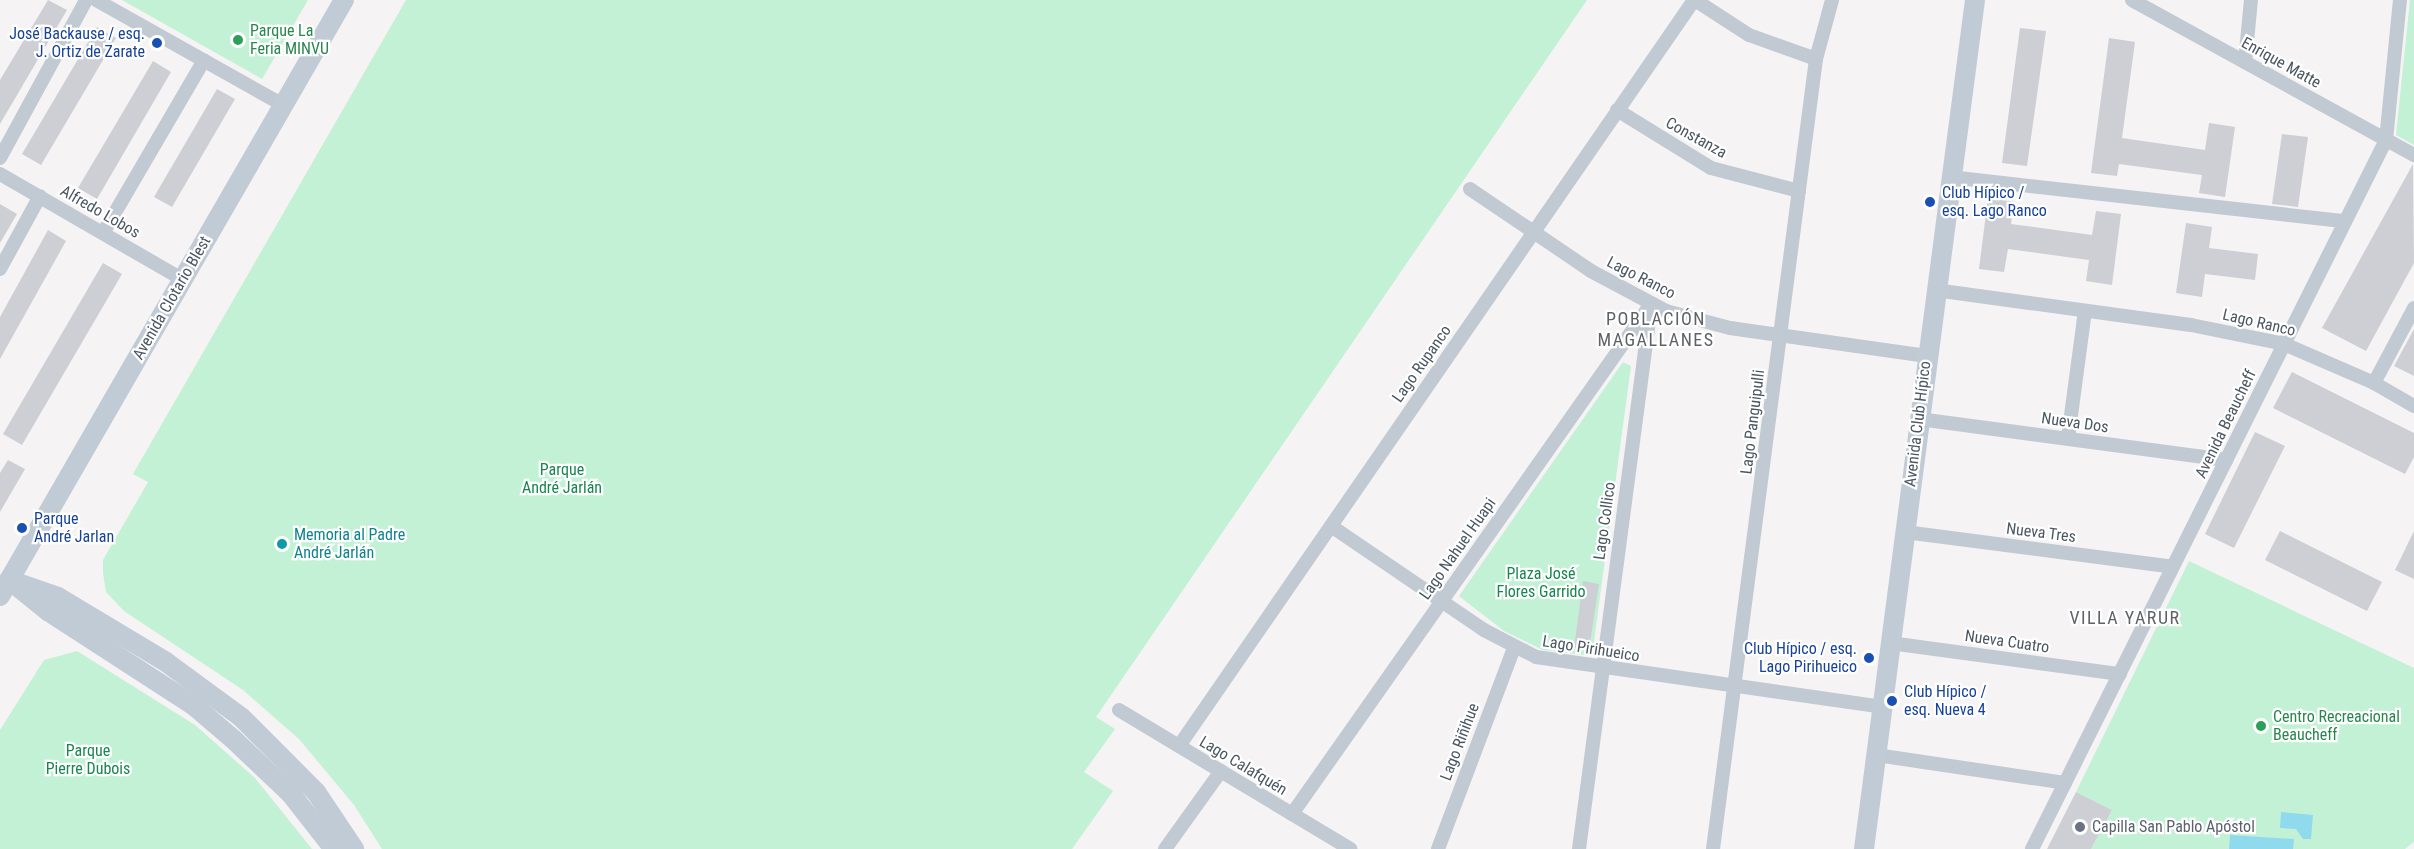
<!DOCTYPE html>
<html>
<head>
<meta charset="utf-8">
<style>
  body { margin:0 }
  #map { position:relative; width:2414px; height:849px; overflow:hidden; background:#f5f3f3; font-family:"Roboto Condensed",sans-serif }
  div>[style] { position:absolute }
  .green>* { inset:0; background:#c3f1d5 }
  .water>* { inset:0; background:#90daee }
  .building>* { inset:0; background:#cdcfd5 }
  .minor>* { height:14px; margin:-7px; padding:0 7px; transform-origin:7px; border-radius:7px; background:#c1cad2 }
  .secondary>* { height:20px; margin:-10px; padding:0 10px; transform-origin:10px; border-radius:10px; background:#c1cbd6 }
  .dots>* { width:16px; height:16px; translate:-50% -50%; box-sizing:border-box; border:3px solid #fff; border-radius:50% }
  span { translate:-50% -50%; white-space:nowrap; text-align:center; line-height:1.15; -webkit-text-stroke:4.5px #fff; paint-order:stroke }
  .leisure-label { font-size:16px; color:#27864d }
  .left { translate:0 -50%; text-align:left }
  .transit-label { font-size:16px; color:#164399 }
  .right { translate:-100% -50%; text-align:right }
  .street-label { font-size:16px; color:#4a5661 }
  .park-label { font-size:16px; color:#17864f }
  .culture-label { font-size:16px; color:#0d838f }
  .worship-label { font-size:16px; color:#5b616d }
  .neighbourhood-label { font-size:18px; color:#5f6368; letter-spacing:1.5px }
</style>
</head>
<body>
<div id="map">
  <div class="green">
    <i style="clip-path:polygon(122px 0,308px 0,262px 79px)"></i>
    <i style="clip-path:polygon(406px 0,1587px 0,1096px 717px,1115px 729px,1084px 772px,1113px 791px,1072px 849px,382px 849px,354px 805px,299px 739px,243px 690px,124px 611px,106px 592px,103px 573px,103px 560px,148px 482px,133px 474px)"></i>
    <i style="clip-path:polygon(2410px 0,2414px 0,2414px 145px,2396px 135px)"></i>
    <i style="clip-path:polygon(1623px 362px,1631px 366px,1592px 656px,1543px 650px,1504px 631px,1459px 596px)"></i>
    <i style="clip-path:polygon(2189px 561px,2414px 668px,2414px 842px,2405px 849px,2091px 849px,2112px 810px,2076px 792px)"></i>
    <i style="clip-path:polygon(77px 651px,195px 725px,255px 778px,312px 849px,0 849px,0 730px,44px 660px)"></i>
  </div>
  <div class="water">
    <i style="clip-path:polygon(2281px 812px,2313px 815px,2311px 839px,2303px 839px,2296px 829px,2280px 828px)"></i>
    <i style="clip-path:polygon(2230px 835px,2294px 839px,2293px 849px,2229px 849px)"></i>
  </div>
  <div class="building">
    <i style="clip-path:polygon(48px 0,67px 10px,0 124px,0 80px)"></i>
    <i style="clip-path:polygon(97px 27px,116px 38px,41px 165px,22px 154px)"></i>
    <i style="clip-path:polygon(2020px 28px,2046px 31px,2027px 166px,2002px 163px)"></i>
    <i style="clip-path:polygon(2109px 38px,2135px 42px,2122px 138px,2205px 150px,2209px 123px,2235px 127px,2225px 197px,2199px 193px,2202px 175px,2119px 164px,2117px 176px,2091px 173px)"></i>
    <i style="clip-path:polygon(153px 61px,171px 72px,97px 199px,78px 188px)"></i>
    <i style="clip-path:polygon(217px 89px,235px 99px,172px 207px,154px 197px)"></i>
    <i style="clip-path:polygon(2282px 134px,2308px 137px,2298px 207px,2272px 204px)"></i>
    <i style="clip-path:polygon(2413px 164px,2414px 263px,2366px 351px,2322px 328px)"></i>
    <i style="clip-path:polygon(1988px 198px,2014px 202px,2011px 224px,2092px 235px,2096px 211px,2121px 214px,2112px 285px,2086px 281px,2089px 260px,2008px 249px,2004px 272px,1979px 269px)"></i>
    <i style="clip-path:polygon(0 204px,17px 214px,0 243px)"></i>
    <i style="clip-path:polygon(2186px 223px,2212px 227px,2209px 248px,2258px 254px,2255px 280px,2205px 274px,2202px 297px,2176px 293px)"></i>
    <i style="clip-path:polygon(48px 230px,66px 241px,0 359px,0 317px)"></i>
    <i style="clip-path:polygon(103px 263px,122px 274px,22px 445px,3px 434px)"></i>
    <i style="clip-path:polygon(2414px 329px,2414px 376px,2394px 366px)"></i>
    <i style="clip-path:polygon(2292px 372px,2414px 433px,2414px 457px,2405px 474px,2273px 408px)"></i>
    <i style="clip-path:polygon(2255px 432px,2285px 446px,2234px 548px,2205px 534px)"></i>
    <i style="clip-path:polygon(8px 460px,25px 469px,0 512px,0 473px)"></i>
    <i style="clip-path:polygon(2280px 531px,2382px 582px,2367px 611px,2265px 560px)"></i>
    <i style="clip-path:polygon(2414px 531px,2414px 579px,2395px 570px)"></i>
    <i style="clip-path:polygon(1583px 581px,1599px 584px,1590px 643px,1584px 649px,1574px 648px)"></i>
    <i style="clip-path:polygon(2076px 792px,2112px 810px,2091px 849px,2047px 849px)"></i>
  </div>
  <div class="minor">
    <i style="left:96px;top:0;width:214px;rotate:29.3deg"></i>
    <i style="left:1695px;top:0;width:64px;rotate:32.9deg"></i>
    <i style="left:1749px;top:35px;width:71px;rotate:19.7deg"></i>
    <i style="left:2132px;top:0;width:322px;rotate:28.8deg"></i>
    <i style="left:2245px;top:62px;width:62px;rotate:-84.5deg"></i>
    <i style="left:1617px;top:110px;width:110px;rotate:31.7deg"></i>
    <i style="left:1711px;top:168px;width:91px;rotate:14.6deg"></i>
    <i style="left:0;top:158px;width:180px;rotate:-61.4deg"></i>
    <i style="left:0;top:174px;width:210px;rotate:30deg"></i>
    <i style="left:1950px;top:177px;width:397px;rotate:6.4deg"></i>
    <i style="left:1470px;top:189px;width:146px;rotate:34.1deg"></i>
    <i style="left:1591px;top:271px;width:85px;rotate:28.1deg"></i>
    <i style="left:1666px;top:311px;width:66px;rotate:14.9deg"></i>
    <i style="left:1730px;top:328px;width:199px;rotate:8.1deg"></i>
    <i style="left:103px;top:233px;width:200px;rotate:-59.7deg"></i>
    <i style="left:0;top:269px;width:83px;rotate:-61.3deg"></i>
    <i style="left:1935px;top:290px;width:258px;rotate:7.8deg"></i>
    <i style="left:2191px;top:325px;width:95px;rotate:11.5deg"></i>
    <i style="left:2284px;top:344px;width:98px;rotate:23.4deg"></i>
    <i style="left:2374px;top:383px;width:46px;rotate:29.9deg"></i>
    <i style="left:2374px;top:383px;width:85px;rotate:-61.9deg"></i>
    <i style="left:1919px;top:419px;width:310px;rotate:7.6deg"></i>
    <i style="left:2068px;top:438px;width:128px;rotate:-82.4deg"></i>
    <i style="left:1331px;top:526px;width:185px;rotate:34.2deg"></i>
    <i style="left:1484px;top:630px;width:59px;rotate:27.4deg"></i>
    <i style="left:1536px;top:657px;width:350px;rotate:8.2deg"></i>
    <i style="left:1905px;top:532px;width:270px;rotate:7.4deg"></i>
    <i style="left:1890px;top:643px;width:232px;rotate:7.7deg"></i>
    <i style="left:1119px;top:710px;width:270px;rotate:31deg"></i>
    <i style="left:1179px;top:746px;width:906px;rotate:-55.38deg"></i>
    <i style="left:1876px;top:755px;width:191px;rotate:8.4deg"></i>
    <i style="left:1292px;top:814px;width:624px;rotate:-54.86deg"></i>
    <i style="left:1165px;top:849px;width:96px;rotate:-54.3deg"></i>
    <i style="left:1438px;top:849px;width:215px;rotate:-69.3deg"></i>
    <i style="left:1579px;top:849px;width:548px;rotate:-82.45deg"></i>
    <i style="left:1713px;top:849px;width:797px;rotate:-82.57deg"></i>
    <i style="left:1816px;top:59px;width:61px;rotate:-74.8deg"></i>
    <i style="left:2032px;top:849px;width:792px;rotate:-63.47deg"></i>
    <i style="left:2386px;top:140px;width:141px;rotate:-84.3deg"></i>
  </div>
  <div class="secondary">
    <i style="left:9px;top:580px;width:52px;rotate:19.1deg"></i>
    <i style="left:58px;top:597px;width:126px;rotate:31deg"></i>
    <i style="left:166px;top:662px;width:93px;rotate:36.3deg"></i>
    <i style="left:241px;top:717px;width:106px;rotate:45deg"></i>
    <i style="left:316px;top:792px;width:69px;rotate:56.3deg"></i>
    <i style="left:13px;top:583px;width:45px;rotate:38.7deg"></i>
    <i style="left:48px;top:611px;width:173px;rotate:33deg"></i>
    <i style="left:193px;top:705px;width:52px;rotate:40.4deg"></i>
    <i style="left:233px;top:739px;width:80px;rotate:43.5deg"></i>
    <i style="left:291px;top:794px;width:70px;rotate:52deg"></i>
    <i style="left:0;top:596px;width:688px;rotate:-60.01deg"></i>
    <i style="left:1864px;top:849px;width:856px;rotate:-82.55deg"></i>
  </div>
  <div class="dots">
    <i style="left:238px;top:40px;background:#2e9e5b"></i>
    <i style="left:157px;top:43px;background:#1a4fb4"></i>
    <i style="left:1930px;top:202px;background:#1a4fb4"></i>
    <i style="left:22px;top:528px;background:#1a4fb4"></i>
    <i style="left:282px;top:544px;background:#0f9aa8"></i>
    <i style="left:1869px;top:658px;background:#1a4fb4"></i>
    <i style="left:1892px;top:701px;background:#1a4fb4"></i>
    <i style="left:2261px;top:726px;background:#2e9e5b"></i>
    <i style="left:2080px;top:827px;background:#6b7280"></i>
  </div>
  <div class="leisure-label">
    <span class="left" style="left:250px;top:40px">Parque La<br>Feria MINVU</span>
    <span class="left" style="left:2273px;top:726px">Centro Recreacional<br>Beaucheff</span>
  </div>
  <div class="transit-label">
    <span class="right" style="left:145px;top:43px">José Backause / esq.<br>J. Ortiz de Zarate</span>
    <span class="left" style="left:1942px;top:202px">Club Hípico /<br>esq. Lago Ranco</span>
    <span class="left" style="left:34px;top:528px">Parque<br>André Jarlan</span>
    <span class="right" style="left:1857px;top:658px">Club Hípico / esq.<br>Lago Pirihueico</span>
    <span class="left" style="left:1904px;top:701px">Club Hípico /<br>esq. Nueva 4</span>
  </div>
  <div class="street-label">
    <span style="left:2281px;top:63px;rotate:29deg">Enrique Matte</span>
    <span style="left:1696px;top:138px;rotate:29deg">Constanza</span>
    <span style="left:100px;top:212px;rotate:30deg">Alfredo Lobos</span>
    <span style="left:1641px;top:278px;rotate:27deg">Lago Ranco</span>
    <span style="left:172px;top:298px;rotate:-60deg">Avenida Clotario Blest</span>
    <span style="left:2259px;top:323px;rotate:13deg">Lago Ranco</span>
    <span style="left:1422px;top:364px;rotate:-55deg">Lago Rupanco</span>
    <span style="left:1753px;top:422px;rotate:-83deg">Lago Panguipulli</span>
    <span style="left:2075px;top:423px;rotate:8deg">Nueva Dos</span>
    <span style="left:1918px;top:424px;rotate:-83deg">Avenida Club Hípico</span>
    <span style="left:2226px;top:424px;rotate:-64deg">Avenida Beaucheff</span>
    <span style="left:1605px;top:521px;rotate:-82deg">Lago Collico</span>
    <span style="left:2041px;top:533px;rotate:7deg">Nueva Tres</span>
    <span style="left:1458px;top:549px;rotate:-55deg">Lago Nahuel Huapi</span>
    <span style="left:2007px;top:642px;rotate:8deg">Nueva Cuatro</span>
    <span style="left:1591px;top:649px;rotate:9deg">Lago Pirihueico</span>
    <span style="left:1460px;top:742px;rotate:-69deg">Lago Riñihue</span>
    <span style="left:1243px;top:766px;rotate:31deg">Lago Calafquén</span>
  </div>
  <div class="park-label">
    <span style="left:562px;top:479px">Parque<br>André Jarlán</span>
    <span style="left:1541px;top:583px">Plaza José<br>Flores Garrido</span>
    <span style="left:88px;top:760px">Parque<br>Pierre Dubois</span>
  </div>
  <div class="culture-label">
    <span class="left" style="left:294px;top:544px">Memoria al Padre<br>André Jarlán</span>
  </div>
  <div class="worship-label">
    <span class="left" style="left:2092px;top:827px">Capilla San Pablo Apóstol</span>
  </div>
  <div class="neighbourhood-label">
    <span style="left:1656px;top:330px">POBLACIÓN<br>MAGALLANES</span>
    <span style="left:2125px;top:618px">VILLA YARUR</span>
  </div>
</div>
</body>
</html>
